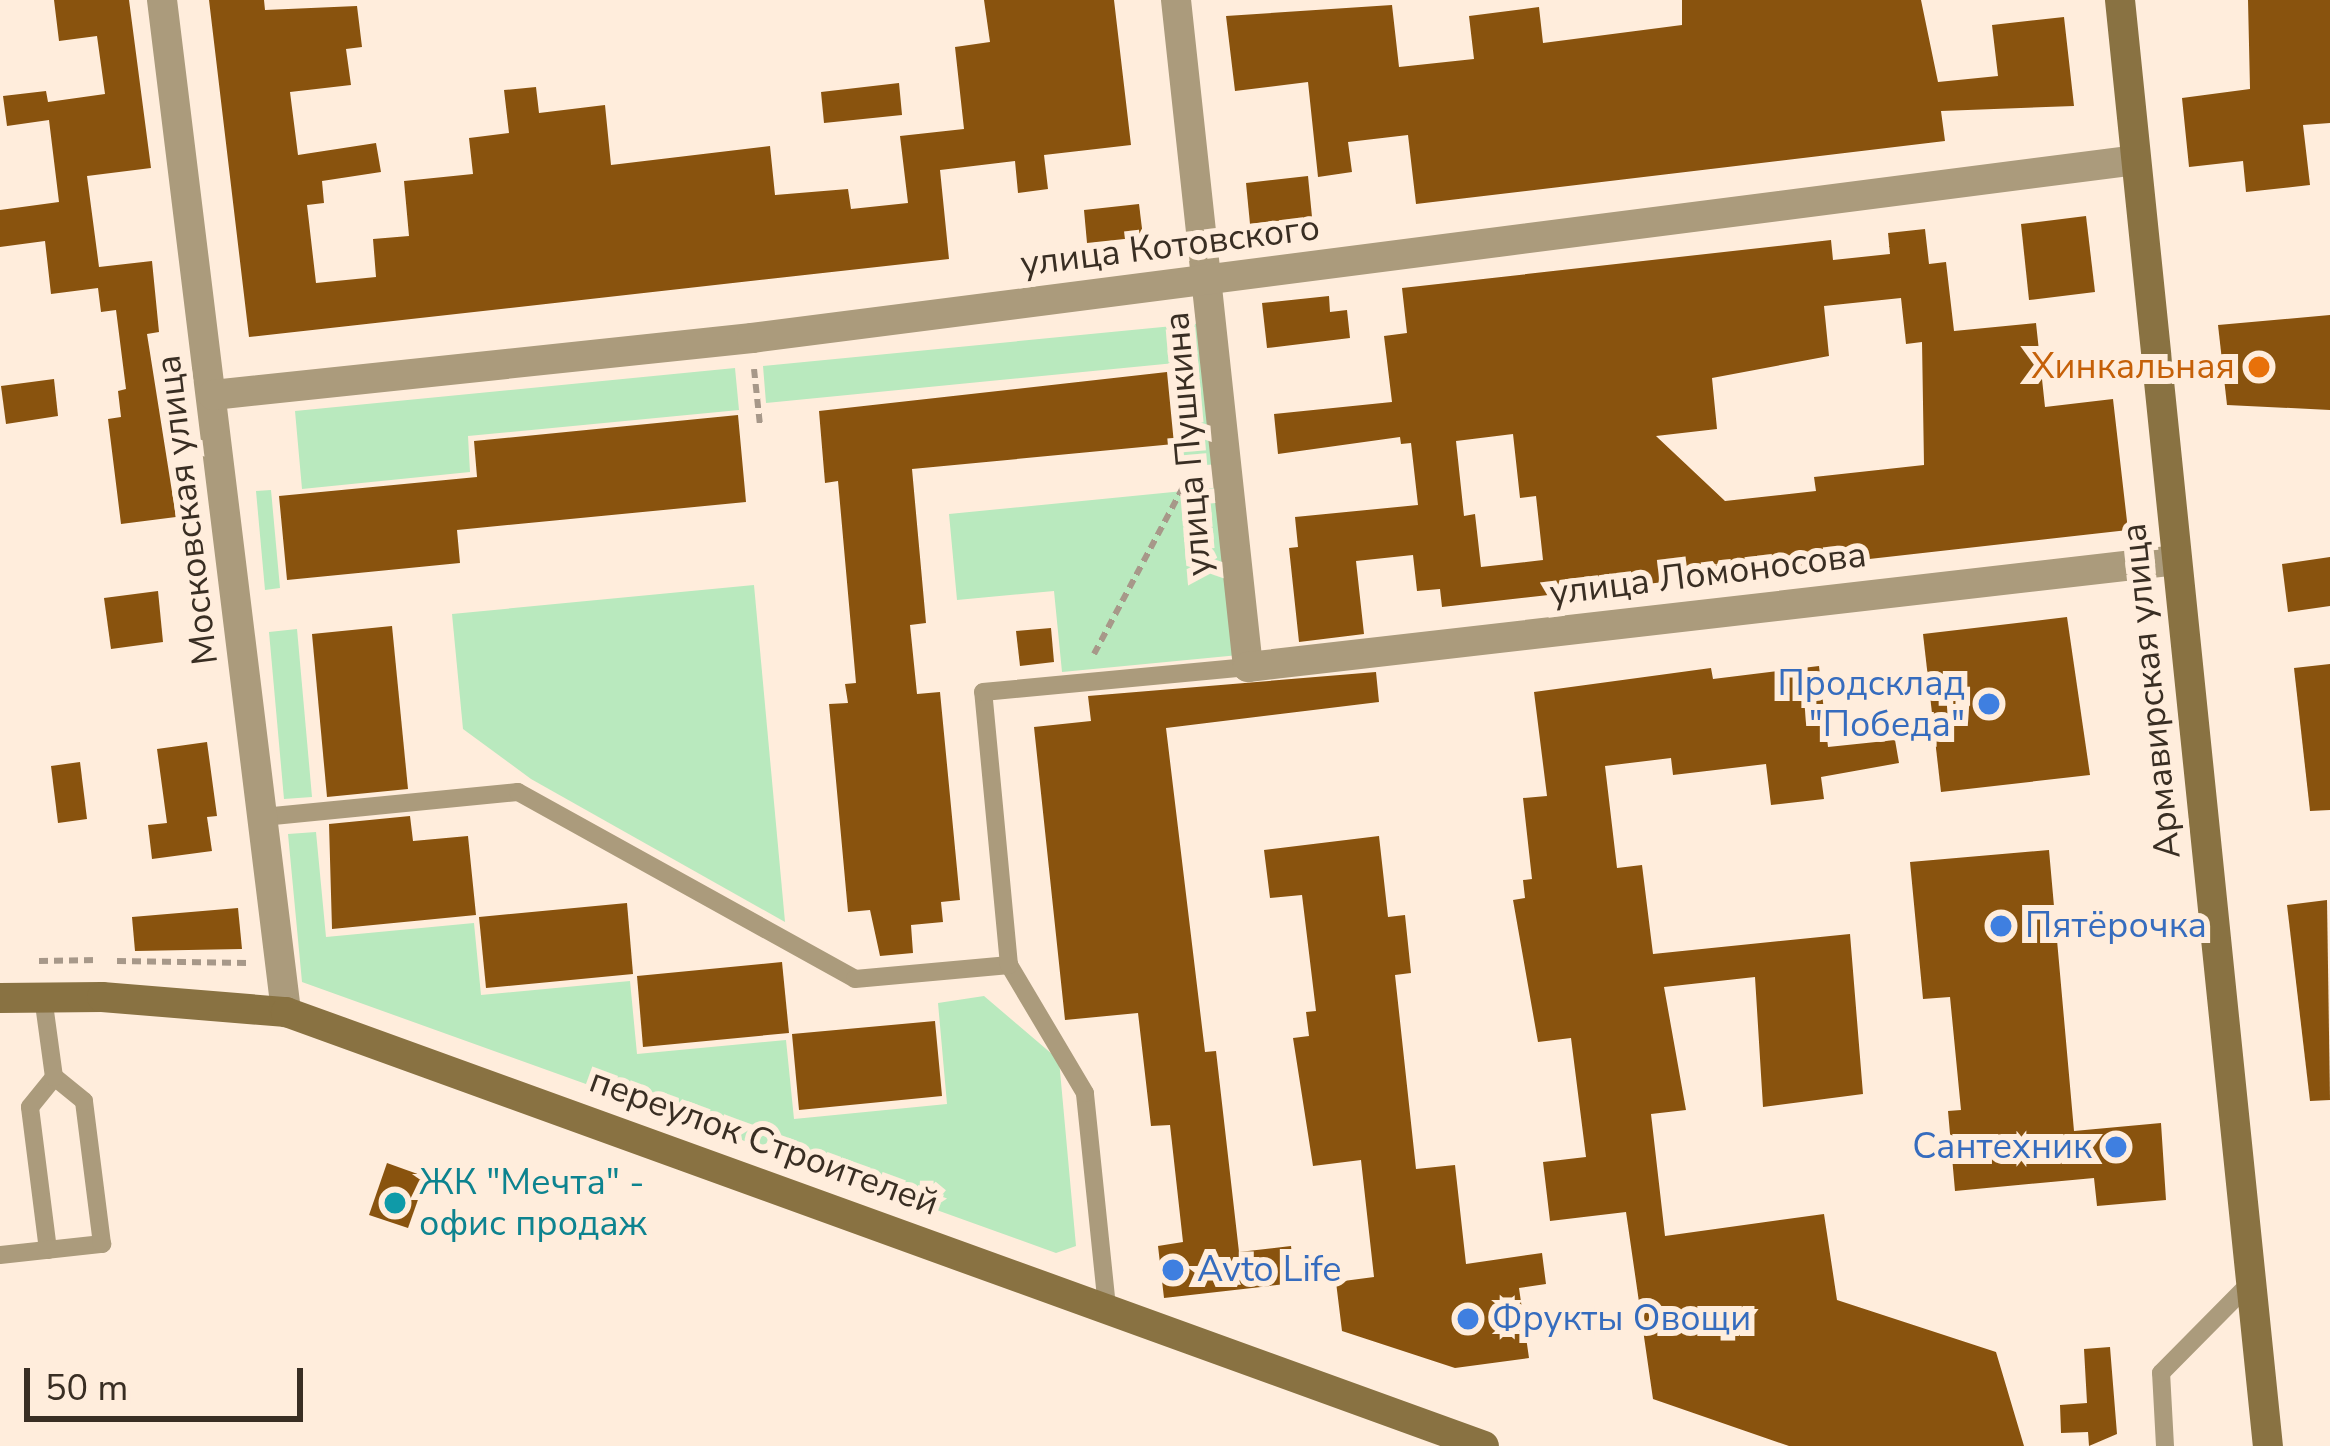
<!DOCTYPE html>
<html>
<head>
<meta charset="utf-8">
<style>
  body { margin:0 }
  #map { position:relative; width:2330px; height:1446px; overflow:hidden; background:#ffeddc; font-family:"Nunito Sans",sans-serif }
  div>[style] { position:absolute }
  .green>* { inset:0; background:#b9e9be }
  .building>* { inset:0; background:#89530e }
  .path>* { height:6px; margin-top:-3px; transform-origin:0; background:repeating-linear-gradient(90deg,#a79889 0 9px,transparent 0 15px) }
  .lane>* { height:18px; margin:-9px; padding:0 9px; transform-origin:9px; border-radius:9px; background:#ab9b7c }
  .street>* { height:30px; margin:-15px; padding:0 15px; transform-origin:15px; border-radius:15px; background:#ab9b7c }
  .secondary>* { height:30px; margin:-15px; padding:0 15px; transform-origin:15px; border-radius:15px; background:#897242 }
  .dots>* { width:33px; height:33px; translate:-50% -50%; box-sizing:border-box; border:6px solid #ffeddc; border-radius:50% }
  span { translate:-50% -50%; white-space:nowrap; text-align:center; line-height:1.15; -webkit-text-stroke:12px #ffeddc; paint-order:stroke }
  .street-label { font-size:36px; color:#392e23 }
  .food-label { font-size:36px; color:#c56008 }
  .right { translate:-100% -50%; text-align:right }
  .shop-label { font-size:36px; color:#366cbe }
  .left { translate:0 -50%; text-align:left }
  .culture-label { font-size:36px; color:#0d838f }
  .scale { position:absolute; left:24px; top:1368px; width:279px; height:54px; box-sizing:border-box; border:6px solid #392e23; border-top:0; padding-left:15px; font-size:36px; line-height:42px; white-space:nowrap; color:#392e23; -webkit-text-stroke:9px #ffeddc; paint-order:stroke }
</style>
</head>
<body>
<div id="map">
  <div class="green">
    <i style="clip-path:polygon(1204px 323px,1217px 464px,1185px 467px,1175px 363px,766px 403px,763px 366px)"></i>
    <i style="clip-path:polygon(735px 368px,739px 410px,468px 436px,470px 472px,302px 489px,295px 411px)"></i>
    <i style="clip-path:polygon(1224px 487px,1239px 655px,1062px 672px,1054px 591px,957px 600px,949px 514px)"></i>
    <i style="clip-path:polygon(271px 490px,280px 588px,265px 590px,256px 491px)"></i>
    <i style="clip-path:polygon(754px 585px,785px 922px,531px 779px,463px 729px,452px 614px)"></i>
    <i style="clip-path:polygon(297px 629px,312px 797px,284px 799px,269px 632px)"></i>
    <i style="clip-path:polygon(316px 832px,326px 937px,474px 923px,481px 995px,630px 981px,637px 1054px,786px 1040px,794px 1119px,947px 1104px,938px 1003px,984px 996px,1059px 1060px,1076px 1246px,1056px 1253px,302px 982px,288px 834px)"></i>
  </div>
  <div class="building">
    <i style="clip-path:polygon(54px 0,129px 0,151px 168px,87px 176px,99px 267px,152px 261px,159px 332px,147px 334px,176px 517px,121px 524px,108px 419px,121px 417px,118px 391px,126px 389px,116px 310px,101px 312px,98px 288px,51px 294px,45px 241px,0 247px,0 210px,59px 202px,49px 120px,7px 126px,3px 96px,46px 91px,48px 102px,105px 94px,97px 36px,59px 41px)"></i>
    <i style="clip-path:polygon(209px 0,264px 0,265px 10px,357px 6px,362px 47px,346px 49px,351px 85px,290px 92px,298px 155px,376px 143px,381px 172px,322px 181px,324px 203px,307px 205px,316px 283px,376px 277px,373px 239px,409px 236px,404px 181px,473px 174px,469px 138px,509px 133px,504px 90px,536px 87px,539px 113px,605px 105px,611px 165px,770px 146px,775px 195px,848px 189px,851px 209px,908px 203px,900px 136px,964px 129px,955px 47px,990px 42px,984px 0,1114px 0,1131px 145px,1044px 155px,1048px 189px,1018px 193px,1015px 161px,940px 170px,949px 259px,249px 337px)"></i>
    <i style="clip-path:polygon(1682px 0,1921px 0,1938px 82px,1998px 76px,1992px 25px,2064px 17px,2074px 106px,1941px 111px,1945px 141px,1416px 204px,1408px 135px,1348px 142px,1352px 172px,1318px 177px,1308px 82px,1235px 91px,1226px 16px,1392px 5px,1399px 67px,1474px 59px,1469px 16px,1539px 7px,1543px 43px,1682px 25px)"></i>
    <i style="clip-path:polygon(2248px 0,2330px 0,2330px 123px,2303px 125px,2310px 185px,2246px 192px,2243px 161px,2189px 167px,2182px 98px,2250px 89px)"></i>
    <i style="clip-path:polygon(899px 83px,902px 115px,824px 123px,821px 92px)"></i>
    <i style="clip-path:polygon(1308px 176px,1312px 217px,1250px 224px,1246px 183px)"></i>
    <i style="clip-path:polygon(1139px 204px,1143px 237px,1087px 243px,1084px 210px)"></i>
    <i style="clip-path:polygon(2086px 216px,2095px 292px,2029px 300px,2021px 224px)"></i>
    <i style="clip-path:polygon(evenodd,1925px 229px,1929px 264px,1946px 262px,1954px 331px,2036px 323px,2045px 407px,2113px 399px,2128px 530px,1442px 607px,1440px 589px,1417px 591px,1413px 555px,1356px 561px,1364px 634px,1299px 642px,1289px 548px,1298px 547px,1295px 517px,1418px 505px,1411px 443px,1401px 444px,1400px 437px,1278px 454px,1274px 414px,1392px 402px,1384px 336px,1407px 333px,1402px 288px,1831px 240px,1833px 260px,1890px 254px,1888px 233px,1925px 229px,1901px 298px,1906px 344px,1922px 342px,1924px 465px,1814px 477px,1816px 491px,1725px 501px,1656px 436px,1717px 429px,1712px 378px,1829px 356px,1824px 306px,1901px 298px,1925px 229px,1513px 434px,1520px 498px,1536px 496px,1543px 560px,1481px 567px,1475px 514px,1464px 516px,1456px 441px,1513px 434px)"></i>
    <i style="clip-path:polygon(1329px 296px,1330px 312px,1347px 310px,1350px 338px,1267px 348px,1262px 303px)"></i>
    <i style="clip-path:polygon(2330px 315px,2330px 410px,2227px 405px,2218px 325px)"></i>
    <i style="clip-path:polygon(1167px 372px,1174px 444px,912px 469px,926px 623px,910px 625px,917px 694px,940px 692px,960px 900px,941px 902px,943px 922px,911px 925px,913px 953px,880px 956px,870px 910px,848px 912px,829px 704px,848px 703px,845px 684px,856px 683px,838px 481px,825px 483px,819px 411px)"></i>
    <i style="clip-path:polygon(54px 379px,58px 416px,6px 424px,1px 386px)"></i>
    <i style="clip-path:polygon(738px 415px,746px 502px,457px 530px,460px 563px,287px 580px,279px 496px,477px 477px,474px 441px)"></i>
    <i style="clip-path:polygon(2330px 557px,2330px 606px,2288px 612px,2282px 564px)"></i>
    <i style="clip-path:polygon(158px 591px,163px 642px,111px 649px,104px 598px)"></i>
    <i style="clip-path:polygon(2067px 617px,2090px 775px,1941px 792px,1923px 634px)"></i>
    <i style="clip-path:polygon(392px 626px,408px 789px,327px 797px,312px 634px)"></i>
    <i style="clip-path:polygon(1051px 628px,1054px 662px,1020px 666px,1016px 631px)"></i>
    <i style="clip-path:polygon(2330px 664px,2330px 810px,2310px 811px,2294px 668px)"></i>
    <i style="clip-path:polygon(1819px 666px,1828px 747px,1895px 740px,1899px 763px,1821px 777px,1824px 799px,1771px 805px,1766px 764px,1673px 775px,1671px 758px,1605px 766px,1617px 868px,1642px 865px,1653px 954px,1850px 934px,1863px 1094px,1763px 1107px,1755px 977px,1664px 987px,1686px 1110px,1651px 1114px,1665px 1236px,1824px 1214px,1837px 1300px,1996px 1352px,2024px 1446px,1789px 1446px,1653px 1399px,1626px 1212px,1550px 1221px,1543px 1162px,1586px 1157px,1571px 1038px,1538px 1042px,1513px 900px,1525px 898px,1523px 880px,1532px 879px,1523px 798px,1547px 796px,1534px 692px,1711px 668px,1713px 679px)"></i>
    <i style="clip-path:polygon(1376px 672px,1379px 702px,1166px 728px,1205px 1052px,1216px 1051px,1239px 1252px,1291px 1246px,1295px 1283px,1164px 1298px,1158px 1246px,1183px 1242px,1170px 1125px,1151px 1126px,1138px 1013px,1065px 1020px,1034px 727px,1091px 721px,1088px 696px)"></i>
    <i style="clip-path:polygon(207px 742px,217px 816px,207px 817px,212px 851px,152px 859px,148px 825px,167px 823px,157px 749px)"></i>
    <i style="clip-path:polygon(80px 762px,87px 819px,58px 823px,51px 766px)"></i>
    <i style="clip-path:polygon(410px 816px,413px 841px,468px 836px,476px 915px,332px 929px,329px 824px)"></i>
    <i style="clip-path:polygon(1379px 836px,1388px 917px,1405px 915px,1411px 973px,1395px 975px,1416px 1169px,1455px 1165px,1466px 1264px,1542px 1253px,1546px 1284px,1519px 1288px,1529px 1358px,1455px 1368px,1342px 1331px,1336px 1282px,1374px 1277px,1361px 1160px,1313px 1166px,1293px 1038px,1309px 1036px,1306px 1012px,1316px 1011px,1302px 895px,1270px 898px,1264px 850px)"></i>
    <i style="clip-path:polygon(2049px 850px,2074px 1131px,2161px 1123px,2166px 1200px,2097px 1206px,2094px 1178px,1955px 1191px,1948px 1111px,1961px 1110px,1950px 997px,1923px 999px,1910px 862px)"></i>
    <i style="clip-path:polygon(2327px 900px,2330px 1100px,2310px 1101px,2287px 905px)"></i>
    <i style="clip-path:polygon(627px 903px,633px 974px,486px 988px,479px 917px)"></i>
    <i style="clip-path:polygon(238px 908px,242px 949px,135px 951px,132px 917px)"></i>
    <i style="clip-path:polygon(782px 962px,789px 1033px,643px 1047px,637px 976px)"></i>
    <i style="clip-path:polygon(935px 1021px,942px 1096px,799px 1110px,792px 1034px)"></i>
    <i style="clip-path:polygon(387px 1163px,426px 1177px,408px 1228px,369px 1215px)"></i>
    <i style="clip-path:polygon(2110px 1347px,2117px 1434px,2089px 1446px,2088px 1432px,2061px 1433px,2060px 1405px,2087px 1403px,2084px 1349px)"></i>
  </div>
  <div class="path">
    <i style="left:754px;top:369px;width:56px;rotate:83.9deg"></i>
    <i style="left:1094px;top:654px;width:197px;rotate:-61.9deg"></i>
    <i style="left:39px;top:961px;width:59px;rotate:-1deg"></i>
    <i style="left:117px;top:961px;width:131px;rotate:0.9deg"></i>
  </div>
  <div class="lane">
    <i style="left:263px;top:817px;width:256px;rotate:-5.6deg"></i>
    <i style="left:518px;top:792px;width:385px;rotate:29deg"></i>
    <i style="left:855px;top:979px;width:155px;rotate:-5.2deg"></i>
    <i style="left:48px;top:1250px;width:144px;rotate:-97.2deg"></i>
    <i style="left:30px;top:1107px;width:38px;rotate:-51deg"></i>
    <i style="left:0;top:1255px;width:103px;rotate:-6.2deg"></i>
    <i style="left:102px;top:1244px;width:144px;rotate:-97.2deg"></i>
    <i style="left:84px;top:1101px;width:38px;rotate:-141deg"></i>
    <i style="left:54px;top:1077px;width:81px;rotate:-97.8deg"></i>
    <i style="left:1107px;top:1307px;width:215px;rotate:-95.9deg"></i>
    <i style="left:1085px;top:1093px;width:149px;rotate:-120.7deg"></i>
    <i style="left:1009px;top:965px;width:274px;rotate:-95.4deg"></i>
    <i style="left:983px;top:692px;width:266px;rotate:-5.4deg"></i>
    <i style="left:2165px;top:1446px;width:73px;rotate:-93.1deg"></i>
    <i style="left:2161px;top:1373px;width:128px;rotate:-45.3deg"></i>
  </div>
  <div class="street">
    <i style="left:162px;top:0;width:1020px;rotate:83.01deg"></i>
    <i style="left:1176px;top:0;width:671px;rotate:83.84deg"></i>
    <i style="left:1248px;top:667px;width:935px;rotate:-6.57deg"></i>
    <i style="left:213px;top:395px;width:542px;rotate:-6.04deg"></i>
    <i style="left:752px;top:338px;width:1395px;rotate:-7.33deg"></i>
  </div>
  <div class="secondary">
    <i style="left:2120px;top:0;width:1454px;rotate:84.16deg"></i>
    <i style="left:0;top:998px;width:102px;rotate:-0.6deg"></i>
    <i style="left:102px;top:997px;width:185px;rotate:4.7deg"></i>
    <i style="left:286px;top:1012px;width:1274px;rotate:19.91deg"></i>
  </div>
  <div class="dots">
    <i style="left:2259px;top:367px;background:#e8710a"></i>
    <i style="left:1989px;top:704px;background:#3f7fe0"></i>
    <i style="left:2001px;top:926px;background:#3f7fe0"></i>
    <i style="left:2116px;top:1147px;background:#3f7fe0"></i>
    <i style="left:395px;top:1203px;background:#0f9aa8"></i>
    <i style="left:1173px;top:1270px;background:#3f7fe0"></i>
    <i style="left:1468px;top:1319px;background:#3f7fe0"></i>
  </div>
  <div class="street-label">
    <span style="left:1170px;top:246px;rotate:-7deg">улица Котовского</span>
    <span style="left:1188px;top:444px;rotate:-95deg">улица Пушкина</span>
    <span style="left:187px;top:510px;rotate:-97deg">Московская улица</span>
    <span style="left:1708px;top:574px;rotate:-7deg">улица Ломоносова</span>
    <span style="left:2151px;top:691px;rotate:-96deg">Армавирская улица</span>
    <span style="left:764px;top:1142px;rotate:20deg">переулок Строителей</span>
  </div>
  <div class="food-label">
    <span class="right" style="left:2235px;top:367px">Хинкальная</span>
  </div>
  <div class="shop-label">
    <span class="right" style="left:1965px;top:704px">Продсклад<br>"Победа"</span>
    <span class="left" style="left:2025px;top:926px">Пятёрочка</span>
    <span class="right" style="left:2092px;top:1147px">Сантехник</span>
    <span class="left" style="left:1197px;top:1270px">Avto Life</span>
    <span class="left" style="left:1492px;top:1319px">Фрукты Овощи</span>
  </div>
  <div class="culture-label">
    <span class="left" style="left:419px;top:1203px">ЖК "Мечта" -<br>офис продаж</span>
  </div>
  <div class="scale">50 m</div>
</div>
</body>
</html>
